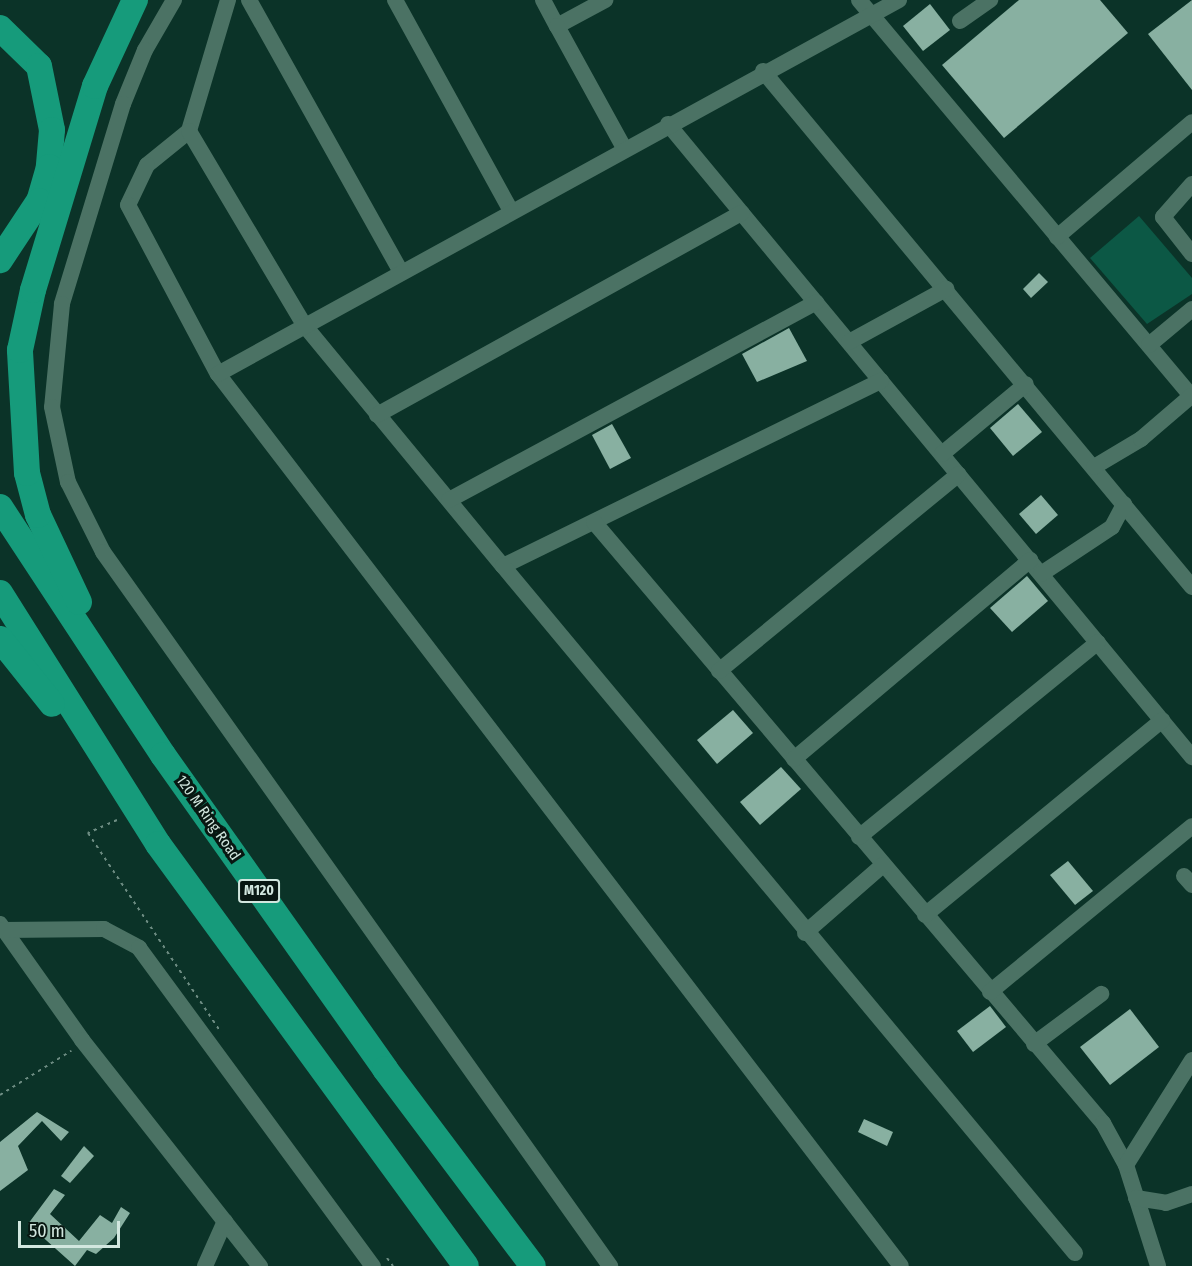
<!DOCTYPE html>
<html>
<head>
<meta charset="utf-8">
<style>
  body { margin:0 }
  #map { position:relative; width:1192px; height:1266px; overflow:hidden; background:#0b3328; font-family:"Fira Sans Condensed",sans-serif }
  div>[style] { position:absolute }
  .green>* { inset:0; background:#0c5845 }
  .building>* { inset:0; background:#88b0a1 }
  .path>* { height:2px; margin-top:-1px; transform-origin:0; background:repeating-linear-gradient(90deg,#6e8d83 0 3px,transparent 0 7.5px) }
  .minor>* { height:16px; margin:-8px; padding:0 8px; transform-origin:8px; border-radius:8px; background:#4b7264 }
  .highway>* { height:26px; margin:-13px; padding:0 13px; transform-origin:13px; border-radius:13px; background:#169b7b }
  span { translate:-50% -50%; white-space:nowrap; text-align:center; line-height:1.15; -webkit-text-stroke:6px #081712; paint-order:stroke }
  .shield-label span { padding:2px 4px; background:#081712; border:2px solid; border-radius:4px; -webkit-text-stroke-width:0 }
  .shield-label { font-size:14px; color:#d2e7df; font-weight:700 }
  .street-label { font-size:15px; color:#d2e7df }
  .scale { position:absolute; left:18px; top:1221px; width:102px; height:27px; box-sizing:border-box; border:3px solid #d2e7df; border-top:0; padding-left:8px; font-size:18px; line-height:21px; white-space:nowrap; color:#d2e7df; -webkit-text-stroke:4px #081712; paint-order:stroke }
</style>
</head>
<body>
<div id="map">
  <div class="green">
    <i style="clip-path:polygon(1139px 216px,1192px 278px,1192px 294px,1147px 324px,1090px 258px)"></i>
  </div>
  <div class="building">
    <i style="clip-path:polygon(1019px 0,1100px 0,1128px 33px,1004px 138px,942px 65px)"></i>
    <i style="clip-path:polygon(1192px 0,1192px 90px,1148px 34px)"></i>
    <i style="clip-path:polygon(930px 4px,950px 30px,923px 51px,903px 26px)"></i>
    <i style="clip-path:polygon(1039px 273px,1048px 282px,1031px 298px,1023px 289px)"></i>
    <i style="clip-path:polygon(789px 328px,807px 361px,757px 382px,742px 354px)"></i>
    <i style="clip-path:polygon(1018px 404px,1042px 432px,1013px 456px,990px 428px)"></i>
    <i style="clip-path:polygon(612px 424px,631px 458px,610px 469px,592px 435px)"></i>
    <i style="clip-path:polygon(1041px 495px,1058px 515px,1036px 534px,1019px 514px)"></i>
    <i style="clip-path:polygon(1027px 576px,1048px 601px,1012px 632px,990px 608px)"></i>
    <i style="clip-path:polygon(733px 710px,753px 733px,717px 764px,697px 740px)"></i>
    <i style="clip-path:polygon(781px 767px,801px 789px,760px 825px,740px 802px)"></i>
    <i style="clip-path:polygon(1068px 861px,1093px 891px,1075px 905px,1050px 875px)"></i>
    <i style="clip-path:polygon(990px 1006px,1006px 1027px,973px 1052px,957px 1031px)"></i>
    <i style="clip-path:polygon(1130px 1009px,1159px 1047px,1110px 1085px,1080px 1047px)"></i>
    <i style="clip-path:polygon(37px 1112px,69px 1132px,61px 1141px,42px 1121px,18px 1146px,28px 1170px,0 1191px,0 1142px)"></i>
    <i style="clip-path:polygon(864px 1119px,893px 1132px,887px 1146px,858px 1132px)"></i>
    <i style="clip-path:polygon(84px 1146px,94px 1156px,70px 1183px,61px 1176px)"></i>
    <i style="clip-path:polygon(54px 1189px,65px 1195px,50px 1214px,79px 1241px,100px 1215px,112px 1223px,121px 1207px,130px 1213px,114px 1238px,96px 1254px,87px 1250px,75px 1266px,28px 1224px)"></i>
  </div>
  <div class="path">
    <i style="left:117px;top:820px;width:32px;rotate:156deg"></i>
    <i style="left:88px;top:833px;width:238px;rotate:56.3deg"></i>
    <i style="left:0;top:1095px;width:84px;rotate:-31.8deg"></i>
    <i style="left:387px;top:1258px;width:10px;rotate:53deg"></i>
  </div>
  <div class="minor">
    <i style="left:174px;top:0;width:58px;rotate:120.1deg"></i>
    <i style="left:145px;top:50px;width:58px;rotate:112.2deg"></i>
    <i style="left:123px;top:104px;width:209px;rotate:107deg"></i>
    <i style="left:62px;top:304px;width:103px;rotate:95.5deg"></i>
    <i style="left:52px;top:407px;width:77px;rotate:78deg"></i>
    <i style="left:68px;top:482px;width:78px;rotate:63.4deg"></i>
    <i style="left:103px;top:552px;width:876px;rotate:54.62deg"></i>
    <i style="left:228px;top:0;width:137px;rotate:106.6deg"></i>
    <i style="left:189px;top:131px;width:54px;rotate:141deg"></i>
    <i style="left:147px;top:165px;width:44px;rotate:115.4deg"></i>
    <i style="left:128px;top:205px;width:191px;rotate:62deg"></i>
    <i style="left:218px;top:374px;width:1123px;rotate:52.56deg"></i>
    <i style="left:249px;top:0;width:312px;rotate:60.8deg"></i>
    <i style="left:395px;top:0;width:241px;rotate:61.2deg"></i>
    <i style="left:543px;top:0;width:30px;rotate:62deg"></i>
    <i style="left:557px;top:26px;width:55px;rotate:-28.4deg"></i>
    <i style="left:859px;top:0;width:518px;rotate:50.01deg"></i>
    <i style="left:960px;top:21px;width:37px;rotate:-35deg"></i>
    <i style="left:557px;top:26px;width:139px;rotate:61.2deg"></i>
    <i style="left:763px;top:71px;width:671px;rotate:50.26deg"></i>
    <i style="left:668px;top:124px;width:822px;rotate:50.38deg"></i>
    <i style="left:189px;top:131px;width:227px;rotate:59.3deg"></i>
    <i style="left:305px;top:326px;width:311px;rotate:50.5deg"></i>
    <i style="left:503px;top:566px;width:421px;rotate:-26.1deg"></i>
    <i style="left:1192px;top:184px;width:44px;rotate:131.3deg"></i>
    <i style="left:1163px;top:217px;width:47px;rotate:51.9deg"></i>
    <i style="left:1057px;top:237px;width:177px;rotate:-40.4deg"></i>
    <i style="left:849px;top:342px;width:111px;rotate:-28.7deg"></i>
    <i style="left:1149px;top:345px;width:56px;rotate:-39.9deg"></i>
    <i style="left:218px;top:374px;width:777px;rotate:-28.78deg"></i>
    <i style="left:377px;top:415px;width:417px;rotate:-29deg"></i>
    <i style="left:942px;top:454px;width:109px;rotate:-39.8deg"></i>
    <i style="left:1094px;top:467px;width:55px;rotate:-30.8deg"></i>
    <i style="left:1141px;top:439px;width:66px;rotate:-40.7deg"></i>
    <i style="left:449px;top:500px;width:417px;rotate:-28.3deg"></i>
    <i style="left:594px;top:522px;width:788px;rotate:49.74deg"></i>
    <i style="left:1103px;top:1123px;width:48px;rotate:61.3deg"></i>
    <i style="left:1126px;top:1165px;width:106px;rotate:72.4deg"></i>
    <i style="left:503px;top:566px;width:894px;rotate:50.22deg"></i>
    <i style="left:1041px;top:574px;width:85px;rotate:-33.5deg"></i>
    <i style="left:1112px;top:527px;width:26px;rotate:-62deg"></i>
    <i style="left:719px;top:671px;width:310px;rotate:-39.4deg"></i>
    <i style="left:794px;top:759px;width:309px;rotate:-40.1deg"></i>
    <i style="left:859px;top:837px;width:308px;rotate:-39.2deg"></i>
    <i style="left:1184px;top:876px;width:12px;rotate:48deg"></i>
    <i style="left:925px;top:915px;width:307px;rotate:-39.4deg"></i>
    <i style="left:0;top:924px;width:142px;rotate:54.7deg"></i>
    <i style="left:82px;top:1040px;width:288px;rotate:51.8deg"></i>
    <i style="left:4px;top:930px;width:100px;rotate:-0.6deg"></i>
    <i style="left:104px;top:929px;width:40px;rotate:28deg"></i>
    <i style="left:139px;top:948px;width:395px;rotate:53.7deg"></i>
    <i style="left:805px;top:933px;width:103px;rotate:-41.1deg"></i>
    <i style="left:990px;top:992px;width:261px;rotate:-39.4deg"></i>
    <i style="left:1034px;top:1044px;width:84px;rotate:-36.7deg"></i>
    <i style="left:1126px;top:1165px;width:124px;rotate:-57.8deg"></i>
    <i style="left:1136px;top:1198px;width:30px;rotate:9deg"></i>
    <i style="left:1166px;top:1203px;width:28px;rotate:-19deg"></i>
    <i style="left:205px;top:1266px;width:49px;rotate:-66deg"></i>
  </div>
  <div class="highway">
    <i style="left:0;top:28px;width:54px;rotate:44.3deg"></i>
    <i style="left:39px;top:66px;width:65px;rotate:78.5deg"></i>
    <i style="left:52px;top:130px;width:37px;rotate:95deg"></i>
    <i style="left:49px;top:167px;width:35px;rotate:106deg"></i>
    <i style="left:39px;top:201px;width:71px;rotate:123.5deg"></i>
    <i style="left:0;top:507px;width:297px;rotate:56.7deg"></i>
    <i style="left:163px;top:755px;width:385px;rotate:54.7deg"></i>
    <i style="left:385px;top:1069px;width:246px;rotate:53.1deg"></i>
    <i style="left:0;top:593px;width:297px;rotate:57.8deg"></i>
    <i style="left:158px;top:844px;width:522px;rotate:53.88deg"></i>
    <i style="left:79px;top:602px;width:96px;rotate:-115.2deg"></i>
    <i style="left:38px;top:515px;width:43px;rotate:-104.7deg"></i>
    <i style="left:27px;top:473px;width:123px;rotate:-93.3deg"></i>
    <i style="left:20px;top:350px;width:61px;rotate:-77.8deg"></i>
    <i style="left:33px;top:290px;width:213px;rotate:-73.1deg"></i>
    <i style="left:95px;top:86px;width:95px;rotate:-65.1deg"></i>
    <i style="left:0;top:639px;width:83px;rotate:51.3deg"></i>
  </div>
  <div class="shield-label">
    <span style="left:259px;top:891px">M120</span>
  </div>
  <div class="street-label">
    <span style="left:208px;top:818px;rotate:55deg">120 M Ring Road</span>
  </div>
  <div class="scale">50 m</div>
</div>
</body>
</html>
